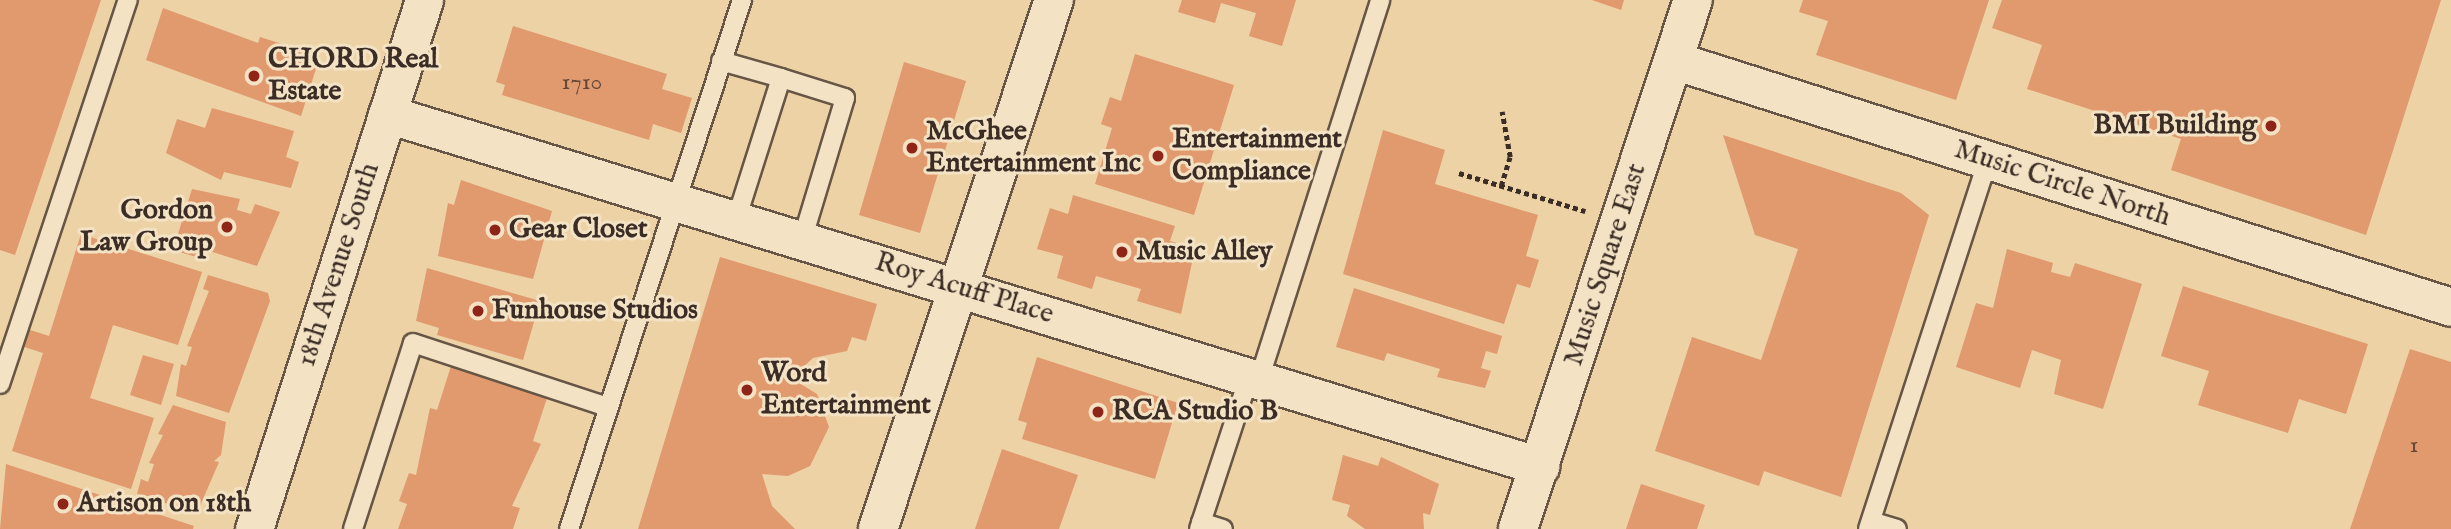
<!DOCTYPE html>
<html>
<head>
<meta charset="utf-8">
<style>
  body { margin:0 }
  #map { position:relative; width:2451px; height:529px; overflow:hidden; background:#ecd2a5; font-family:"IM FELL English",serif }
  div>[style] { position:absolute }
  .building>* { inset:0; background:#e1996e }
  .path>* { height:4.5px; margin-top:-2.25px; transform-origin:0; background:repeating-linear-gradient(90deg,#3b2d25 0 5px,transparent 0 8.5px) }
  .roads { filter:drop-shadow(2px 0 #675645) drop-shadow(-2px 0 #675645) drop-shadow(0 2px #675645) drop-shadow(0 -2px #675645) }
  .lane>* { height:18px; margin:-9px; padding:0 9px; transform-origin:9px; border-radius:9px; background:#f3e2c4 }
  .street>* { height:37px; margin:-18.5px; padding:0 18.5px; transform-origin:18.5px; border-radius:18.5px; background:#f3e2c4 }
  .secondary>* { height:38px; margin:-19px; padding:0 19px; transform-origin:19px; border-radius:19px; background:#f3e2c4 }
  .dots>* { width:19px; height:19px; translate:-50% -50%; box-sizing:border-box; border:4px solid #f3e2c4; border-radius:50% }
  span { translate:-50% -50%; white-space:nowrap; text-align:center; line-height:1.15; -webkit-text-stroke:6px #f3e2c4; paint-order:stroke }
  .number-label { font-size:24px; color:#644837 }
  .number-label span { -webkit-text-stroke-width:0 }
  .poi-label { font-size:28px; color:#3b2d25; font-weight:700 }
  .left { translate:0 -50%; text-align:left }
  .right { translate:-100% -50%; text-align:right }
  .street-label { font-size:28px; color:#3b2d25 }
</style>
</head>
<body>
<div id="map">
  <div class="building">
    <i style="clip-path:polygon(0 0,101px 0,15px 255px,0 250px)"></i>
    <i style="clip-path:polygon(1182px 0,1296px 0,1282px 46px,1249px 36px,1256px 13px,1221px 3px,1215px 23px,1178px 12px)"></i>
    <i style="clip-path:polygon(1592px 0,1624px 0,1621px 10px)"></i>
    <i style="clip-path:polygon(1803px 0,1989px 0,1956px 100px,1816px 55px,1828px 21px,1799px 12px)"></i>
    <i style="clip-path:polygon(2002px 0,2441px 0,2366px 235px,2171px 170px,2181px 139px,2027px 89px,2042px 45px,1992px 28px)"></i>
    <i style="clip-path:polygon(163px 8px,258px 43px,260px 37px,320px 56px,301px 116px,146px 60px)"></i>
    <i style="clip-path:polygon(513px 26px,667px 74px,662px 89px,692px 98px,681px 133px,653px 124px,649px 140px,502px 95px,505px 85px,496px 82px)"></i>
    <i style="clip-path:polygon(1135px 54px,1234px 85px,1194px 215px,1095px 184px,1112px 128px,1101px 124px,1110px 97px,1121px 101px)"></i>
    <i style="clip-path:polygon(904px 62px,966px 81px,920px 233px,859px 215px)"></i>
    <i style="clip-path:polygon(212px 108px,294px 131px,286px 157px,299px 162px,291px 188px,224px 172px,221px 180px,166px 153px,177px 119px,205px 128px)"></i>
    <i style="clip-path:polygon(1383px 130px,1445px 150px,1435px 184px,1538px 215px,1526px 256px,1539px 260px,1530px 288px,1517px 284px,1504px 324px,1343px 274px)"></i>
    <i style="clip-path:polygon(1723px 135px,1901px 193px,1929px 215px,1841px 497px,1764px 471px,1759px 486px,1655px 451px,1692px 337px,1761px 360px,1798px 249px,1755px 235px)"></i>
    <i style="clip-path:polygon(461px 180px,552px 211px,533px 279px,438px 256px,448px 203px,454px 205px)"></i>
    <i style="clip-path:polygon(192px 189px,240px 199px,237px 210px,251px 214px,255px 204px,280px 212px,257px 266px,206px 250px,203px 259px,173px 250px)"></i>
    <i style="clip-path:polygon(1073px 195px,1175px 226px,1170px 241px,1195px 249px,1181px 314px,1137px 301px,1141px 289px,1096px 276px,1092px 289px,1057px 278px,1063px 256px,1037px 249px,1050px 208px,1068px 214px)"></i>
    <i style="clip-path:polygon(81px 234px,202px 272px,178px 345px,113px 325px,90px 398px,154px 418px,131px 489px,12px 451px,43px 353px,18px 345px,24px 328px,49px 336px)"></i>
    <i style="clip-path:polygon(2007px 249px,2053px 263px,2051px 272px,2070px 277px,2075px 263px,2142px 284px,2103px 409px,2054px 394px,2061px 360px,2032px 350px,2020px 388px,1956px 367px,1976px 303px,1993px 308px)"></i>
    <i style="clip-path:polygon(720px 257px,877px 304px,866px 341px,852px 337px,847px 351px,813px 358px,791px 378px,817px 394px,829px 427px,810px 466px,788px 476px,762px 474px,772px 506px,795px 529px,638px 529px)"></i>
    <i style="clip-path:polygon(427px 268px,540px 301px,523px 360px,437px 335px,439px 328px,416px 321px)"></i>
    <i style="clip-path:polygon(208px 275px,268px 293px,270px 301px,229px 413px,176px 396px,181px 364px,186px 366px,192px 347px,187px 346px,209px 291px,203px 289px)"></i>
    <i style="clip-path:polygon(2183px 286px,2368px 344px,2346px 414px,2299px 399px,2288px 433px,2198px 405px,2209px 371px,2161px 356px)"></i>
    <i style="clip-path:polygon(1354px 288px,1502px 336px,1497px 354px,1486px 351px,1481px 368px,1491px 371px,1485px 388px,1437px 377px,1440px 369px,1387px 353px,1384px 361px,1336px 347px)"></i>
    <i style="clip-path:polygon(2410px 349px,2451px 362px,2451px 529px,2350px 529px)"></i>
    <i style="clip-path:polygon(143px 355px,174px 364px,161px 405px,130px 395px)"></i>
    <i style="clip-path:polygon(1037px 357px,1178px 403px,1155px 479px,1022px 439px,1027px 423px,1018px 420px)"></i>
    <i style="clip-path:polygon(451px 366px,547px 398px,533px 441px,541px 444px,512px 506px,520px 508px,513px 529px,398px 529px,407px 504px,399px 501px,409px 473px,416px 475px,430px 408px,437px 410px)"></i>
    <i style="clip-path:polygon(173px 405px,226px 422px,221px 455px,214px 461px,219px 462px,197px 513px,137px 494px,141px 479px,148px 482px,154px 464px,149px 463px,163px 435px,158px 434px)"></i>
    <i style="clip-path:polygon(1002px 449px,1078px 475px,1059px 529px,975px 529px)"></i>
    <i style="clip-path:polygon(1343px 455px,1378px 466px,1381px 457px,1439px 484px,1430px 515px,1423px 513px,1424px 529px,1365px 529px,1347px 516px,1350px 505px,1332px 500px)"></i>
    <i style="clip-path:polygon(6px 464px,194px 526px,193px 529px,0 529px)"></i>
    <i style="clip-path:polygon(1641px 484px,1705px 505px,1697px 529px,1626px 529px)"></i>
  </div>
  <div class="path">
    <i style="left:1459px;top:173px;width:132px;rotate:16.8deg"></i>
    <i style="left:1501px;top:186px;width:30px;rotate:-73deg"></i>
    <i style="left:1510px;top:157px;width:46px;rotate:-100.1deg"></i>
  </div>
  <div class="roads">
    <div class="lane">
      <i style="left:721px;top:61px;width:62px;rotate:15.8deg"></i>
      <i style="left:736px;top:220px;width:149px;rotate:-72.4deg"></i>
      <i style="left:781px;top:78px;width:67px;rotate:17.4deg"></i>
      <i style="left:845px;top:98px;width:148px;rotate:106.8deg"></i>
      <i style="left:1259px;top:380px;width:399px;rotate:-72.3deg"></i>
      <i style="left:0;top:384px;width:405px;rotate:-71.6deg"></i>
      <i style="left:1871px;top:521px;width:27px;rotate:17deg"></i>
      <i style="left:1201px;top:522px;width:23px;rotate:18deg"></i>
      <i style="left:353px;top:529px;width:195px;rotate:-72.1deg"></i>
      <i style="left:413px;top:343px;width:205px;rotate:18.2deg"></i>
      <i style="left:569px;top:529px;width:557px;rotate:-71.89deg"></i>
      <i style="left:1199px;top:529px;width:160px;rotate:-71.8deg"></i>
      <i style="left:1868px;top:529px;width:388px;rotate:-72deg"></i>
    </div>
    <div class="street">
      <i style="left:1673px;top:60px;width:816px;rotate:17.61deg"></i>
      <i style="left:387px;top:114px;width:1206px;rotate:16.98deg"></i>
      <i style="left:254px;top:529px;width:556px;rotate:-72.18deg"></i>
    </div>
    <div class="secondary">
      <i style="left:878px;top:529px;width:558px;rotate:-71.6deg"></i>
      <i style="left:1518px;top:529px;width:557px;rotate:-71.7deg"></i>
    </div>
  </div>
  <div class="dots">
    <i style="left:254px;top:76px;background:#8f2418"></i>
    <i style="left:2271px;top:126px;background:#8f2418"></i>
    <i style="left:912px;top:148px;background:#8f2418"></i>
    <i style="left:1158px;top:156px;background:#8f2418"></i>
    <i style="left:227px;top:227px;background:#8f2418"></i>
    <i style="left:495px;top:230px;background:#8f2418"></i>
    <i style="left:1122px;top:252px;background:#8f2418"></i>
    <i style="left:478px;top:311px;background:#8f2418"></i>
    <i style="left:747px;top:390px;background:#8f2418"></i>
    <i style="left:1098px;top:412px;background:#8f2418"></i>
    <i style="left:63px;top:504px;background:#8f2418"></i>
  </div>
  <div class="number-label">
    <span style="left:582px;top:83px">1710</span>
    <span style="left:2414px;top:446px">1</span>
  </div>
  <div class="poi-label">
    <span class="left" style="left:268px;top:76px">CHORD Real<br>Estate</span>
    <span class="right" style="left:2257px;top:126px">BMI Building</span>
    <span class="left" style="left:926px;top:148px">McGhee<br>Entertainment Inc</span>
    <span class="left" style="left:1172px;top:156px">Entertainment<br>Compliance</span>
    <span class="right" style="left:213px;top:227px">Gordon<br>Law Group</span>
    <span class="left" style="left:509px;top:230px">Gear Closet</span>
    <span class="left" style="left:1136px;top:252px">Music Alley</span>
    <span class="left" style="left:492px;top:311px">Funhouse Studios</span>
    <span class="left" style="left:761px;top:390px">Word<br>Entertainment</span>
    <span class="left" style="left:1112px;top:412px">RCA Studio B</span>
    <span class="left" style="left:77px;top:504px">Artison on 18th</span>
  </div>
  <div class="street-label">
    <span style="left:2062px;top:184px;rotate:18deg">Music Circle North</span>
    <span style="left:339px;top:265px;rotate:-72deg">18th Avenue South</span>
    <span style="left:1606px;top:265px;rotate:-72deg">Music Square East</span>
    <span style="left:964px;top:289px;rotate:17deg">Roy Acuff Place</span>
  </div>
</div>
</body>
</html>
